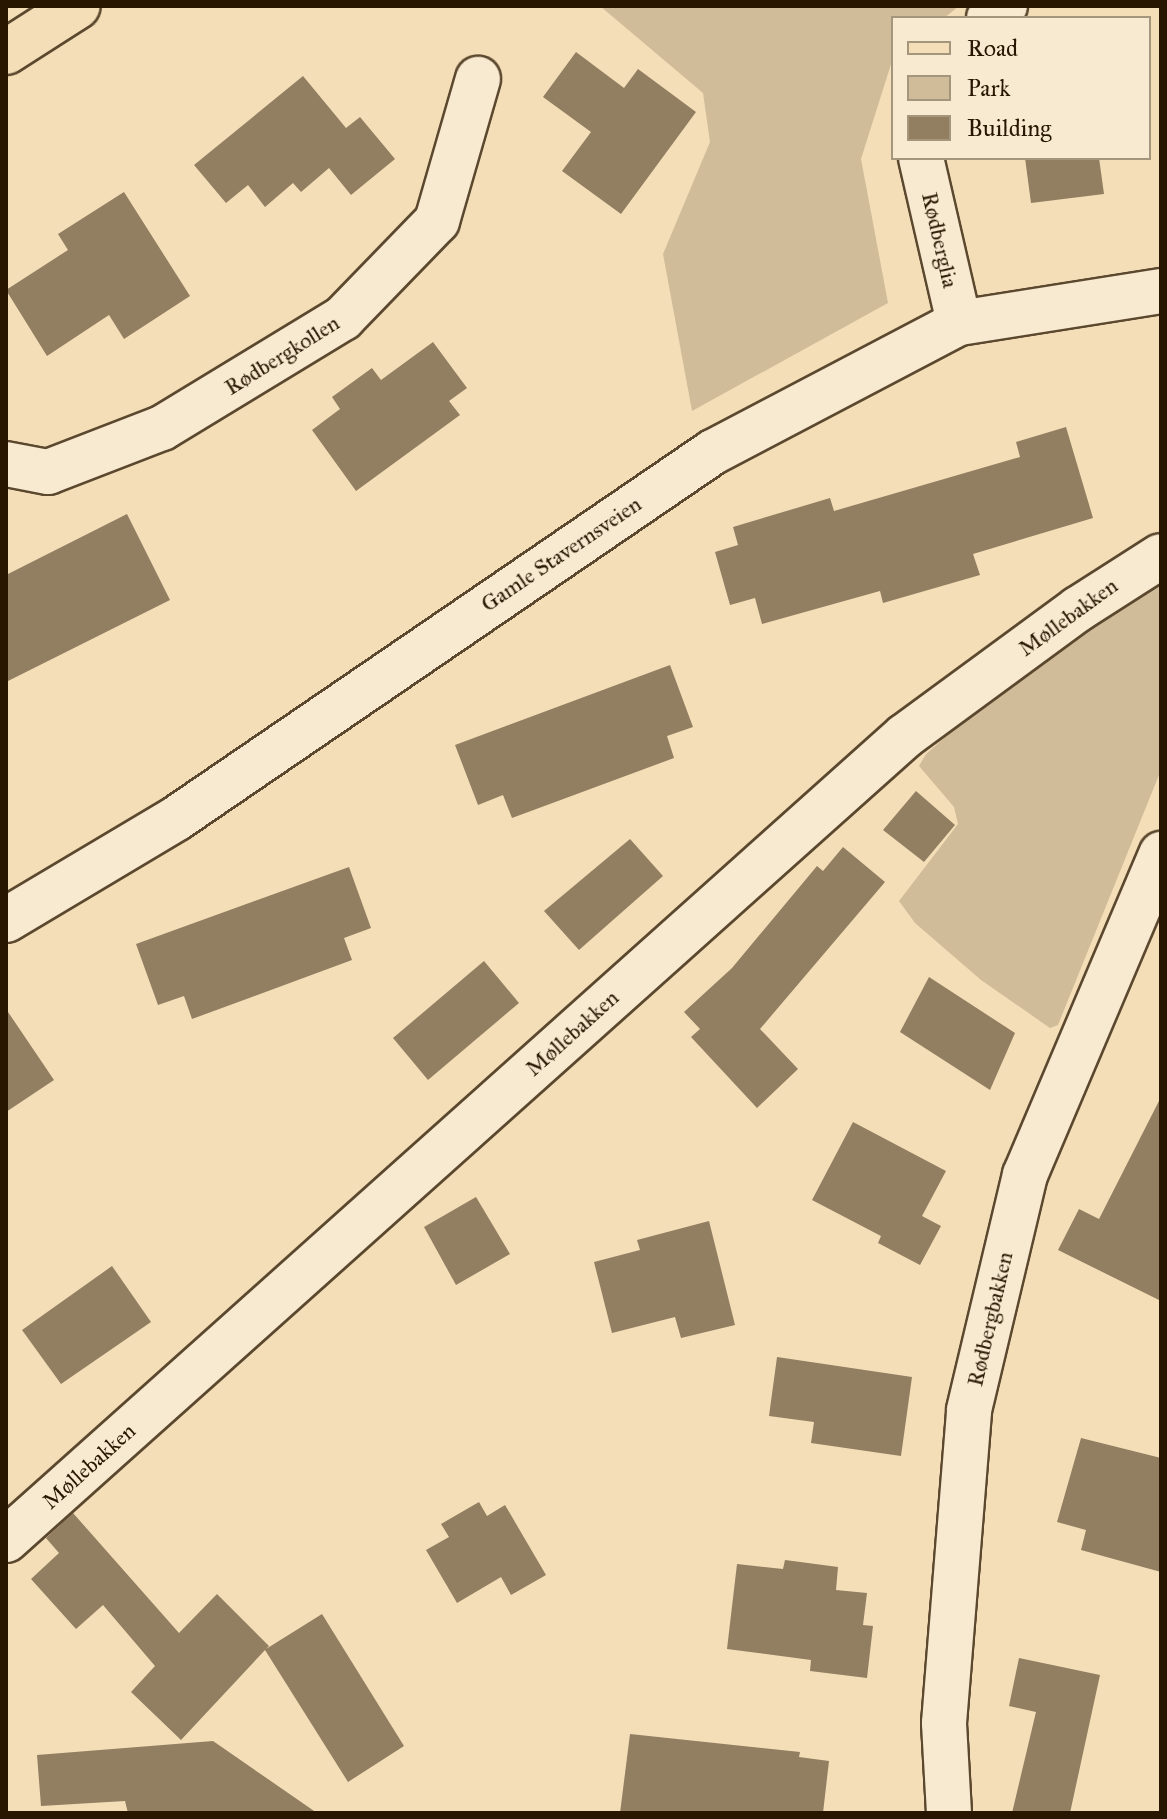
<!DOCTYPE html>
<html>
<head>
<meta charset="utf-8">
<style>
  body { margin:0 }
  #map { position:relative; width:1167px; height:1819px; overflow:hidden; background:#f3deb8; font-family:"IM FELL Great Primer",serif }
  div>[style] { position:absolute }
  .green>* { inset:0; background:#d0bc99 }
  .building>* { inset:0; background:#927e60 }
  .roads { filter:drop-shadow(2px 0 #5b482e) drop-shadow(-2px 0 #5b482e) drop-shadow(0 2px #5b482e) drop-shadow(0 -2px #5b482e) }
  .street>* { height:44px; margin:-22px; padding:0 22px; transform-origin:22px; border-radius:22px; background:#f7ead1 }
  .secondary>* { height:44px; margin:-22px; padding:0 22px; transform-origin:22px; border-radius:22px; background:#f7ead1 }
  .primary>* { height:44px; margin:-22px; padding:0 22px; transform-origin:22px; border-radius:22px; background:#f3deb8 }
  span { translate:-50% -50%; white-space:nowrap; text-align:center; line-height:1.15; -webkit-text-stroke:8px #f7ead1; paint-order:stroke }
  .street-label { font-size:22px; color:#281600 }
  .frame { position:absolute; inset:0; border:8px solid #281600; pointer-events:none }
  .legend { position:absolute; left:891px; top:16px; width:260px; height:144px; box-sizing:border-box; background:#f7ead1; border:2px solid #a4957d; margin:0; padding:10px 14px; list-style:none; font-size:24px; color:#281600 }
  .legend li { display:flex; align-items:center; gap:16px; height:40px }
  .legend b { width:40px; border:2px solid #a4957d }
</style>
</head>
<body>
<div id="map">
  <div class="green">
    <i style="clip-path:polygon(600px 6px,959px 6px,944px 18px,893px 18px,893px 58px,861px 159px,888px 303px,692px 411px,663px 254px,710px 142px,703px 93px)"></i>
    <i style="clip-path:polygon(1161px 578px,1161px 770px,1058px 1025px,1050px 1028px,981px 980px,915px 923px,899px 901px,958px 824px,954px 807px,919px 766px,926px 754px,989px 699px,1131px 594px)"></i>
  </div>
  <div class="building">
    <i style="clip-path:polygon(576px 52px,624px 88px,638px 69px,696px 112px,621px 214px,562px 171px,591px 132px,543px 97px)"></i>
    <i style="clip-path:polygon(303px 76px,346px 128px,360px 117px,395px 159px,351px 195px,329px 168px,301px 192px,293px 183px,265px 207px,248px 185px,226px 203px,194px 165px)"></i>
    <i style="clip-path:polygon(1025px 158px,1099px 158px,1104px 194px,1031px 203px)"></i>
    <i style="clip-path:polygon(124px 192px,190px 296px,124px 339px,109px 315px,47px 356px,6px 290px,68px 250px,58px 234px)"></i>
    <i style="clip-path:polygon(433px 342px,467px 388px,449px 401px,460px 415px,356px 491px,312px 430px,340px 409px,332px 397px,372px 368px,381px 380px)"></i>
    <i style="clip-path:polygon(1066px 427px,1093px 518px,973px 554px,980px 575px,883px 603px,880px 591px,762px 624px,755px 598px,730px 605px,715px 552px,738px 545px,733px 527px,830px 498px,834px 511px,1020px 457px,1016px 442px)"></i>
    <i style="clip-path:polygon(127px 514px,170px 600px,6px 682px,6px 575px)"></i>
    <i style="clip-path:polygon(670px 665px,693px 727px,667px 736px,674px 758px,512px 818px,503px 795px,478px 805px,455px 745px)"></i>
    <i style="clip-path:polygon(916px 791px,955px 825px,924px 862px,883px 830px)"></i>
    <i style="clip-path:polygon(630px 839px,663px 876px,579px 950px,544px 911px)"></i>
    <i style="clip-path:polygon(843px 847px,885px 882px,760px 1029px,798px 1069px,757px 1108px,691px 1037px,700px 1029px,684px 1012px,732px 968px,817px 866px,823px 871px)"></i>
    <i style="clip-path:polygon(349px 867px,371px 928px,344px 938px,352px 960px,192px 1019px,184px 996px,158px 1005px,136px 944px)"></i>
    <i style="clip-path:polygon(484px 961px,519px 1003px,428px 1080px,393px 1038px)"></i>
    <i style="clip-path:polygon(929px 977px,1015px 1033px,990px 1090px,900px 1032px)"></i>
    <i style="clip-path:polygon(6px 1009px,54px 1080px,6px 1112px)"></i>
    <i style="clip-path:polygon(1161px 1097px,1161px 1301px,1058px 1250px,1079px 1209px,1099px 1219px)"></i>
    <i style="clip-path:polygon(853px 1122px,946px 1171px,922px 1216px,941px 1226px,920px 1265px,878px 1243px,881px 1236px,812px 1200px)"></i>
    <i style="clip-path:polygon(476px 1197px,510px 1254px,456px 1285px,424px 1227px)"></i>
    <i style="clip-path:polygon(709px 1221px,735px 1325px,681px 1338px,675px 1317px,612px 1333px,594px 1262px,640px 1250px,637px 1240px)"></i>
    <i style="clip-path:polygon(112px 1266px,151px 1322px,61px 1384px,22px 1330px)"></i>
    <i style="clip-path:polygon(777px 1357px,912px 1377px,901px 1456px,811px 1443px,814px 1422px,769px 1416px)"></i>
    <i style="clip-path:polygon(1081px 1438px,1161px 1458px,1161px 1572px,1081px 1550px,1086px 1530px,1057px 1522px)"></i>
    <i style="clip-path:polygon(479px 1502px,487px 1516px,505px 1505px,546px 1575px,511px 1595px,501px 1577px,457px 1603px,426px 1550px,449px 1537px,441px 1524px)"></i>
    <i style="clip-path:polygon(73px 1513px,179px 1633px,217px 1594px,269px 1646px,266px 1649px,322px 1614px,404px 1746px,348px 1782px,265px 1650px,181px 1740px,131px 1692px,155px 1666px,103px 1605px,76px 1629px,31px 1579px,59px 1553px,46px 1538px)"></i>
    <i style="clip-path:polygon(785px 1560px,838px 1567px,836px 1590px,867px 1593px,863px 1625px,873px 1626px,867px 1678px,810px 1671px,811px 1660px,727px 1649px,737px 1564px,783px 1569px)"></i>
    <i style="clip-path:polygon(1019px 1658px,1100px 1675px,1070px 1813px,1012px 1813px,1036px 1712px,1009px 1706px)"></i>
    <i style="clip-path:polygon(630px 1734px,800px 1752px,799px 1757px,829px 1761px,823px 1813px,620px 1813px)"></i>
    <i style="clip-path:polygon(213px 1741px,317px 1813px,128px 1813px,125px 1801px,41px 1806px,37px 1755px)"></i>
  </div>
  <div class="roads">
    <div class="street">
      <i style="left:989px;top:18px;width:20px;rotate:-37deg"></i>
      <i style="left:921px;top:158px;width:169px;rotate:77deg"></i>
      <i style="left:6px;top:464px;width:43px;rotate:10.8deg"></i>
      <i style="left:48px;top:472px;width:122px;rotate:-21.1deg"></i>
      <i style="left:162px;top:428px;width:212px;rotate:-31.3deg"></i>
      <i style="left:343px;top:318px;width:135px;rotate:-45.9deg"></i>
      <i style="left:437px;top:221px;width:148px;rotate:-73.9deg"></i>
      <i style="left:6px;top:1540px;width:1206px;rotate:-41.81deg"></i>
      <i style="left:905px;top:736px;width:215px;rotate:-36.3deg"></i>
      <i style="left:1078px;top:609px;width:98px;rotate:-32.6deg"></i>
      <i style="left:949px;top:1813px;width:90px;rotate:-93.2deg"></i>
      <i style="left:944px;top:1723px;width:314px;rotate:-85.4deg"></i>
      <i style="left:969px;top:1410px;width:242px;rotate:-76.6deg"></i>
      <i style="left:1025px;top:1175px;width:349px;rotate:-67deg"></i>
    </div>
    <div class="secondary">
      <i style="left:6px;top:920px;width:199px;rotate:-30.8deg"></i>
      <i style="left:177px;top:818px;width:649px;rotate:-34.33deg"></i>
      <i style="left:713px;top:452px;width:278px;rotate:-27.7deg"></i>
      <i style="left:959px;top:323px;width:205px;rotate:-9deg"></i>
    </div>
    <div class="primary">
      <i style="left:6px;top:52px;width:85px;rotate:-32.6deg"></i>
    </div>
  </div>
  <div class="street-label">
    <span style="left:940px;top:240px;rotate:77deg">Rødberglia</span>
    <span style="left:282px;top:355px;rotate:-32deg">Rødbergkollen</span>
    <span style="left:561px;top:554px;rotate:-34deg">Gamle Stavernsveien</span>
    <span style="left:1068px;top:617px;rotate:-36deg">Møllebakken</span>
    <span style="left:572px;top:1033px;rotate:-42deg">Møllebakken</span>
    <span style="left:990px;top:1319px;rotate:-77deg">Rødbergbakken</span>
    <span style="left:89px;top:1466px;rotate:-42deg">Møllebakken</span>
  </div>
  <div class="frame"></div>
  <ul class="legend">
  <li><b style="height:10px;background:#f3deb8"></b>Road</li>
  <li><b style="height:22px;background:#d0bc99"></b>Park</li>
  <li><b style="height:22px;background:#927e60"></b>Building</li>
  </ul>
</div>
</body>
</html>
